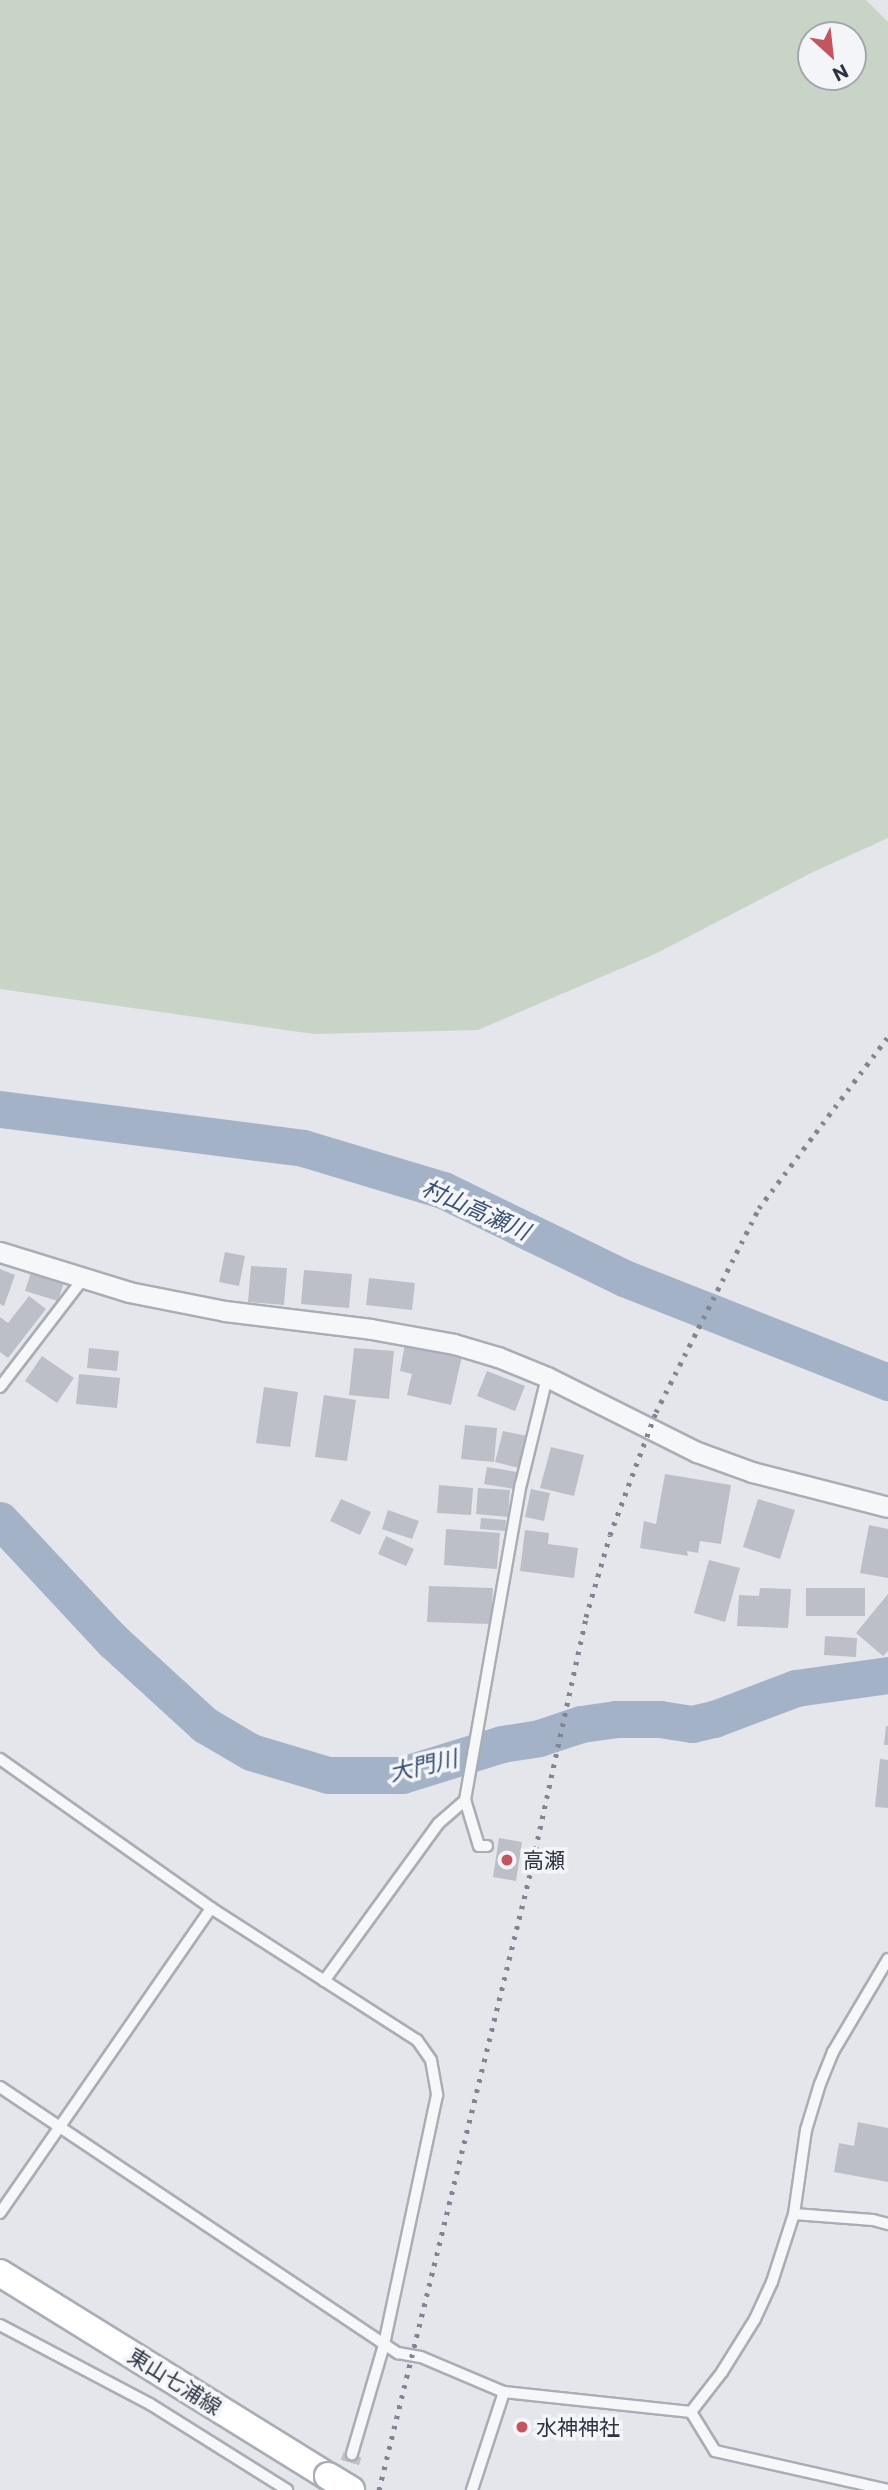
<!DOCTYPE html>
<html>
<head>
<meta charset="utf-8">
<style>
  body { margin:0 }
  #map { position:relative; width:888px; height:2490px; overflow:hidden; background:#e4e6eb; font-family:Commissioner,"Noto Sans JP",sans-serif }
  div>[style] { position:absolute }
  .green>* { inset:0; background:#c8d4c6 }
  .river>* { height:37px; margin:-18.5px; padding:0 18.5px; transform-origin:18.5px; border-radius:18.5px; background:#a3b2c7 }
  .building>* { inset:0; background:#bcbfc7 }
  .street-tunnel>* { height:19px; margin-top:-9.5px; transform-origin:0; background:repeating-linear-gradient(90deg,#bfc2c9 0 19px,transparent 0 29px) }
  .roads { filter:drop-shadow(2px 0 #a9adb5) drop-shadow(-2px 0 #a9adb5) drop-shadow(0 2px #a9adb5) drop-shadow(0 -2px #a9adb5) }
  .lane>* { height:10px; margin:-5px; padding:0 5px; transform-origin:5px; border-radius:5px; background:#f6f7f9 }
  .street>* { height:19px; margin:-9.5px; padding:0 9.5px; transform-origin:9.5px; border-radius:9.5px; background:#f6f7f9 }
  .secondary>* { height:26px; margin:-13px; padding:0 13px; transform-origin:13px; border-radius:13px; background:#fff }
  .rail>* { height:5px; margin-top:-2.5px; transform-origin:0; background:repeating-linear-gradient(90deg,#7f8593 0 3.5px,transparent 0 10.5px) }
  .bridges { filter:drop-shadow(2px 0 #a9adb5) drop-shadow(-2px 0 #a9adb5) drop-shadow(0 2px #a9adb5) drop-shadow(0 -2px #a9adb5) }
  .secondary-bridge>* { height:26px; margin:-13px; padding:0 13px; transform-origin:13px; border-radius:13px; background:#fff }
  .dots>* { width:19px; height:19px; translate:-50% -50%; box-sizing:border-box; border:4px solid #f4f5f8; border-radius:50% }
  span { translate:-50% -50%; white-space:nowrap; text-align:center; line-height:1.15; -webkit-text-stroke:7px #f4f5f8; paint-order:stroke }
  .poi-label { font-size:21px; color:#2d3342 }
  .left { translate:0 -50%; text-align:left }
  .street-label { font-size:21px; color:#2d3342 }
  .water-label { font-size:23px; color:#3a5072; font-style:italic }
  .north { position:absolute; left:797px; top:21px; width:70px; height:70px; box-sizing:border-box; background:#f4f5f8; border:2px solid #a4a7af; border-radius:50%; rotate:153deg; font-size:19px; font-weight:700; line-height:28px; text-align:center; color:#2d3342 }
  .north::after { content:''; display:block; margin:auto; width:24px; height:32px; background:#c3555f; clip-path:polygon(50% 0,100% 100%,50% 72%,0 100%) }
</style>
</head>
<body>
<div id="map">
  <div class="green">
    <i style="clip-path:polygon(evenodd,0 0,866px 0,888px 22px,888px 838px,813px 872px,655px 954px,478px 1030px,314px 1034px,0 989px,0 0,811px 35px,853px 35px,853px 77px,811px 77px,811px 35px)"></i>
  </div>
  <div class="river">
    <i style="left:0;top:1109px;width:305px;rotate:7.3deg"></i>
    <i style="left:303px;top:1148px;width:146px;rotate:16.7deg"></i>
    <i style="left:443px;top:1190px;width:201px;rotate:25.9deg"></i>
    <i style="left:624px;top:1278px;width:284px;rotate:21.5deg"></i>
    <i style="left:0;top:1520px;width:166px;rotate:47deg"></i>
    <i style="left:113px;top:1641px;width:125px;rotate:42.4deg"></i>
    <i style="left:205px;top:1725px;width:53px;rotate:30.4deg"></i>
    <i style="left:251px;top:1752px;width:80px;rotate:16.6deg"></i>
    <i style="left:328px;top:1775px;width:74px"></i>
    <i style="left:402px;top:1775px;width:105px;rotate:-17.2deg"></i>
    <i style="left:502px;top:1744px;width:37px;rotate:-9deg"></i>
    <i style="left:539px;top:1738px;width:44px;rotate:-18.4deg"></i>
    <i style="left:581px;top:1724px;width:35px;rotate:-8deg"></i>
    <i style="left:616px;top:1719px;width:44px"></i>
    <i style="left:660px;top:1719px;width:32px;rotate:9deg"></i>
    <i style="left:692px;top:1724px;width:23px;rotate:-13deg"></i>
    <i style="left:714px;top:1719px;width:88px;rotate:-20.7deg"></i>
    <i style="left:796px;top:1688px;width:93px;rotate:-8deg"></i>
  </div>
  <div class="building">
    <i style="clip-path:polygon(225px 1252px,245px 1256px,239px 1286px,219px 1282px)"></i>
    <i style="clip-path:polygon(251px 1266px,287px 1268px,284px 1305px,248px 1302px)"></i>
    <i style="clip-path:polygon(0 1269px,15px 1275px,4px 1306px,0 1304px)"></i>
    <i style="clip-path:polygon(304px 1270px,352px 1274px,349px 1308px,301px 1304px)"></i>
    <i style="clip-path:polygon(31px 1272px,64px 1282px,58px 1301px,25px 1291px)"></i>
    <i style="clip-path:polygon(369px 1278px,415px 1283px,412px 1310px,366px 1305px)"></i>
    <i style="clip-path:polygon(29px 1296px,46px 1309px,8px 1358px,0 1352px,0 1317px,8px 1323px)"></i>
    <i style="clip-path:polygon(405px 1344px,462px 1356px,451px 1405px,407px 1395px,412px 1374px,400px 1371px)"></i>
    <i style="clip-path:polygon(89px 1348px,119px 1351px,117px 1371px,87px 1368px)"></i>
    <i style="clip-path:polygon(354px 1348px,394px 1351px,389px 1399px,349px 1395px)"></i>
    <i style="clip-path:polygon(42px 1356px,74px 1378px,57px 1403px,25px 1381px)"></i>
    <i style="clip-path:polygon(487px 1371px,525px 1386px,515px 1411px,477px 1396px)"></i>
    <i style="clip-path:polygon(79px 1374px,120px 1378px,117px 1408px,76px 1404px)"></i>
    <i style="clip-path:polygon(264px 1387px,298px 1392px,290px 1447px,256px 1443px)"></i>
    <i style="clip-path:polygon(324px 1395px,356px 1400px,347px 1461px,315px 1457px)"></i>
    <i style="clip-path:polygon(465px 1425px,497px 1428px,494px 1462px,461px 1459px)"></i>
    <i style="clip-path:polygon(503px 1431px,527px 1436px,519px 1468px,495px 1462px)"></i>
    <i style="clip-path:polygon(551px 1447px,584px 1455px,574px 1496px,540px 1488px)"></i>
    <i style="clip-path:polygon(487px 1467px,517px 1472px,514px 1489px,484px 1484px)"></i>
    <i style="clip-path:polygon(665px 1474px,731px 1485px,721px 1544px,700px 1541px,698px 1553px,687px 1551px,688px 1556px,640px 1548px,644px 1521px,656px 1524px)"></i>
    <i style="clip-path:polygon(439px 1485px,473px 1488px,471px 1515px,437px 1513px)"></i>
    <i style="clip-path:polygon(478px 1488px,510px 1490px,508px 1517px,476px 1514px)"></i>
    <i style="clip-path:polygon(531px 1489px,550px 1493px,544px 1521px,525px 1517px)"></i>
    <i style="clip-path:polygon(341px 1499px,371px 1512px,360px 1535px,330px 1521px)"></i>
    <i style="clip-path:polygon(758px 1499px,795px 1510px,780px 1559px,743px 1547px)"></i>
    <i style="clip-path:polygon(388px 1510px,419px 1521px,412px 1539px,382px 1529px)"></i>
    <i style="clip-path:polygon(481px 1518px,506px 1520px,505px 1531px,480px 1529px)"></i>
    <i style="clip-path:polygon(869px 1525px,888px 1529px,888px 1578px,860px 1573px)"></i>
    <i style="clip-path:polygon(446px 1529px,500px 1533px,497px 1569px,444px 1565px)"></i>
    <i style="clip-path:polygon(525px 1530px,549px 1533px,548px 1544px,578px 1548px,574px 1578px,520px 1571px)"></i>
    <i style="clip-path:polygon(386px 1536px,414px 1549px,406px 1566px,378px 1554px)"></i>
    <i style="clip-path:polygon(709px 1560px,740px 1568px,725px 1622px,694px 1613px)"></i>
    <i style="clip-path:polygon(429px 1586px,493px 1588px,491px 1624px,427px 1622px)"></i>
    <i style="clip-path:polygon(760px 1588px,791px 1589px,788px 1628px,737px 1626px,739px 1595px,759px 1596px)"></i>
    <i style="clip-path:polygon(806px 1588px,865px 1588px,865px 1616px,806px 1616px)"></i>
    <i style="clip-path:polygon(888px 1594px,888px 1651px,883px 1656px,856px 1633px)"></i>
    <i style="clip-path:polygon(825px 1636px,857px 1638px,856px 1657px,824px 1655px)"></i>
    <i style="clip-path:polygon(886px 1726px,888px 1726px,888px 1745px,884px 1745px)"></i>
    <i style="clip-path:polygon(880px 1759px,888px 1760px,888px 1808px,875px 1807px)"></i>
    <i style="clip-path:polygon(499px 1838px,522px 1842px,516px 1881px,493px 1877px)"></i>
    <i style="clip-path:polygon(858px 2122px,888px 2128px,888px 2182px,834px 2172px,839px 2143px,854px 2146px)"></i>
  </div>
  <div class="street-tunnel">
    <i style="left:342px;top:2490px;width:37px;rotate:-74deg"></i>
  </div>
  <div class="roads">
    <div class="lane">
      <i style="left:0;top:1387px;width:136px;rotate:-52.5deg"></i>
      <i style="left:0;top:1759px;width:258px;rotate:35.2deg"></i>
      <i style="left:211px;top:1908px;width:245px;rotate:32.7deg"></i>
      <i style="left:417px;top:2040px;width:24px;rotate:55deg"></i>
      <i style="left:431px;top:2060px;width:36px;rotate:80deg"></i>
      <i style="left:437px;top:2095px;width:256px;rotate:102deg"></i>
      <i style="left:384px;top:2345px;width:114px;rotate:106.4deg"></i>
      <i style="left:487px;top:1846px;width:8px;rotate:180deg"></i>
      <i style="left:479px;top:1846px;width:48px;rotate:-106.9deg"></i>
      <i style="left:465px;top:1800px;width:321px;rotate:-80deg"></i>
      <i style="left:521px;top:1484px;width:110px;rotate:-76.3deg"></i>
      <i style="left:324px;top:1981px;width:195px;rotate:-54deg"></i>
      <i style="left:439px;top:1823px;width:35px;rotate:-41deg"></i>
      <i style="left:0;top:2087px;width:479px;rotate:33.8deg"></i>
      <i style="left:398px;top:2353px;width:23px;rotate:10deg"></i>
      <i style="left:421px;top:2357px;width:90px;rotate:22.9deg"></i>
      <i style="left:504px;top:2392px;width:188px;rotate:6.1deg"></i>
      <i style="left:691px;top:2412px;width:51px;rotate:-52.2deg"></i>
      <i style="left:722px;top:2372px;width:62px;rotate:-58.1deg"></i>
      <i style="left:755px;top:2319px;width:41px;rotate:-65.3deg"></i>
      <i style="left:772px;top:2282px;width:71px;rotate:-72.1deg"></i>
      <i style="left:794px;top:2214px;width:85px;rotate:-81.9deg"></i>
      <i style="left:806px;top:2130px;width:48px;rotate:-73.1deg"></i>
      <i style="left:820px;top:2084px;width:35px;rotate:-68deg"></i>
      <i style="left:833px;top:2052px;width:108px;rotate:-59.4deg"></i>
      <i style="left:0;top:2213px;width:371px;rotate:-55.3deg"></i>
      <i style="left:794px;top:2214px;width:79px;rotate:4.3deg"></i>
      <i style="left:873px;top:2220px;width:16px;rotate:15deg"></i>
      <i style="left:0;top:2325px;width:170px;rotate:27.8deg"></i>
      <i style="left:150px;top:2404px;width:162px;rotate:32.1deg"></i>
      <i style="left:691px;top:2412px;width:46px;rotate:58.4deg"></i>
      <i style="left:715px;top:2451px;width:177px;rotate:12.7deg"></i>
      <i style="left:472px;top:2490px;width:103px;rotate:-71.9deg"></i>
    </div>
    <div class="street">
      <i style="left:0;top:1252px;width:135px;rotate:17.2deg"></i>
      <i style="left:129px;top:1292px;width:98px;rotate:11.2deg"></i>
      <i style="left:225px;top:1311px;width:147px;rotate:7deg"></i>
      <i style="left:371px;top:1329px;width:84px;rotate:10.2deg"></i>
      <i style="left:454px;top:1344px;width:46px;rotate:16.5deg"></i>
      <i style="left:498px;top:1357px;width:53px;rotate:22.2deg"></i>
      <i style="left:547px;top:1377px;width:168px;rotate:26.6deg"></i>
      <i style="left:697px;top:1452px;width:59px;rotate:20deg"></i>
      <i style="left:752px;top:1472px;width:140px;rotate:14.4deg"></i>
    </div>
    <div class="secondary">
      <i style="left:0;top:2273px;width:386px;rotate:31.8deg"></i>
    </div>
  </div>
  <div class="rail">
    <i style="left:379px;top:2490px;width:638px;rotate:-76.22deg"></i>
    <i style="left:531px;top:1870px;width:259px;rotate:-77.7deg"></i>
    <i style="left:586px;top:1617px;width:85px;rotate:-73.7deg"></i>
    <i style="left:610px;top:1535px;width:131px;rotate:-69.5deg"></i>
    <i style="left:656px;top:1412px;width:229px;rotate:-63.2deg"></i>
    <i style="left:759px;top:1208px;width:214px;rotate:-53deg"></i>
  </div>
  <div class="bridges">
    <div class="secondary-bridge">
      <i style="left:328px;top:2476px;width:27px;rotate:31deg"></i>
    </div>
  </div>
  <div class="dots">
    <i style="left:507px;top:1860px;background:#c3555f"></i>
    <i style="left:522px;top:2427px;background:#c3555f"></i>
  </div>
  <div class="poi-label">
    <span class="left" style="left:523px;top:1860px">高瀬</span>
    <span class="left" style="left:536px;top:2427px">水神神社</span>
  </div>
  <div class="street-label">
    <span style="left:175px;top:2381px;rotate:32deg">東山七浦線</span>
  </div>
  <div class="water-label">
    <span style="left:476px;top:1209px;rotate:24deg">村山高瀬川</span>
    <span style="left:423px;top:1765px;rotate:-13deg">大門川</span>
  </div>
  <div class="north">N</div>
</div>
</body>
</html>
